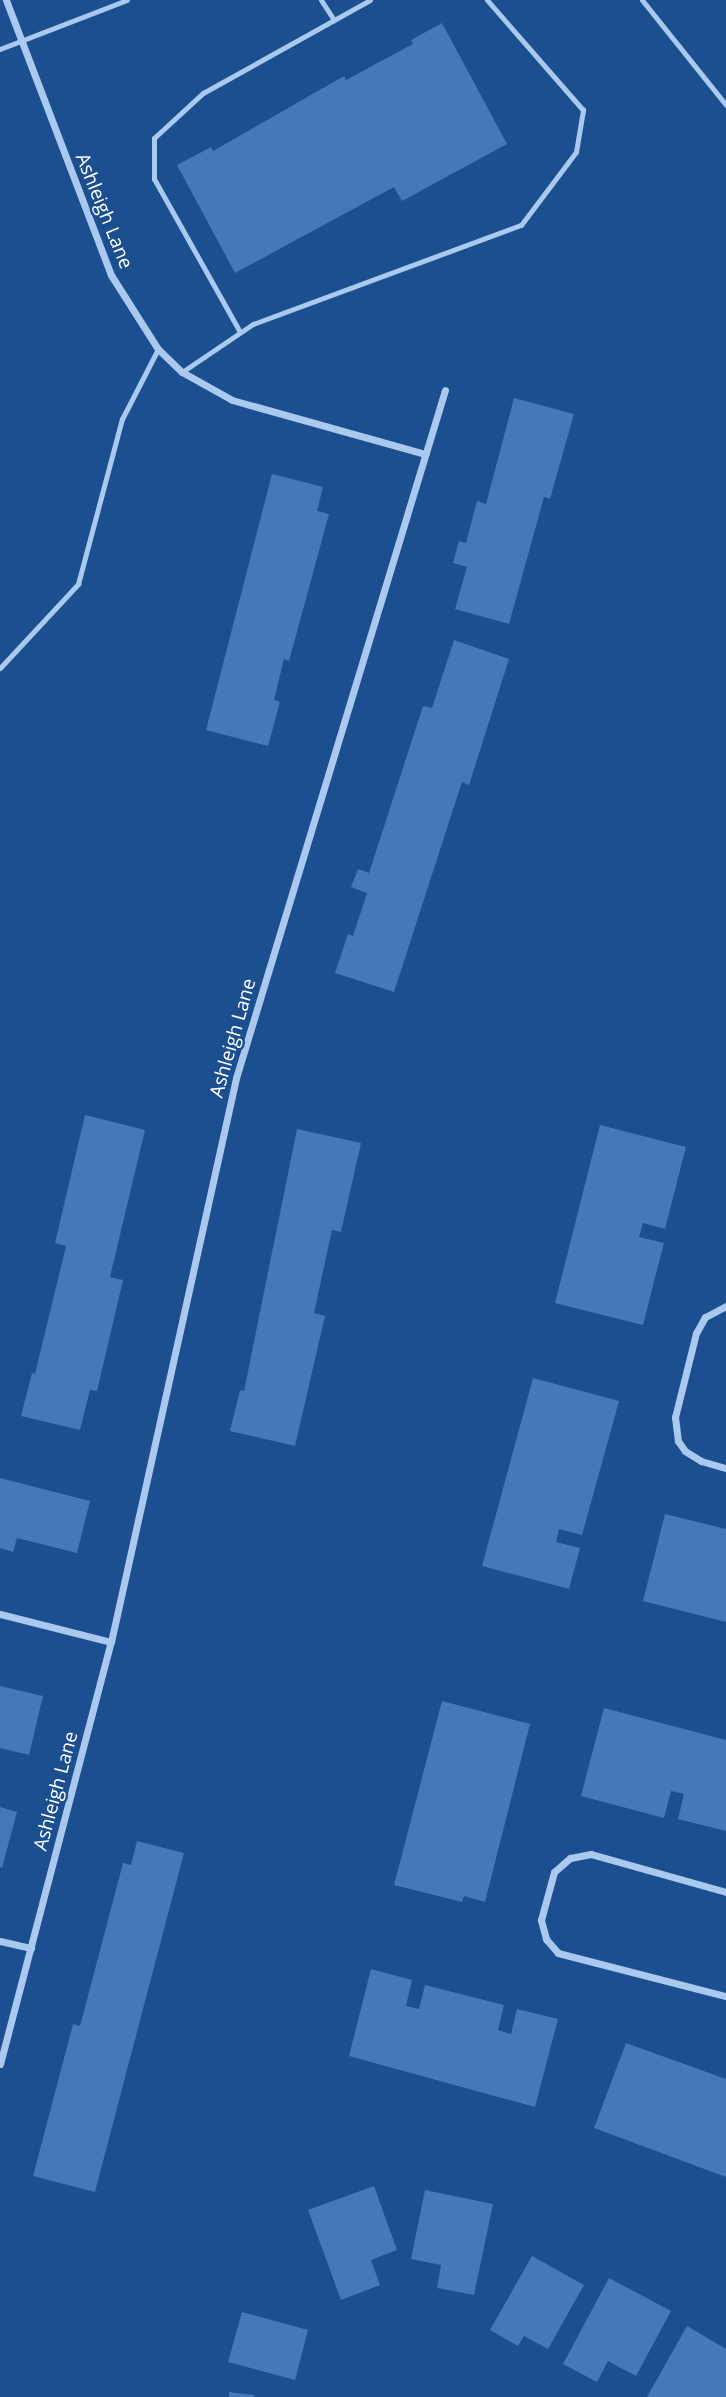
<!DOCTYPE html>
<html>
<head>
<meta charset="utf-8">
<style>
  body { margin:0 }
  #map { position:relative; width:726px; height:2397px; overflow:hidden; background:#1b4f8f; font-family:"Open Sans",sans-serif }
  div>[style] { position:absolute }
  .building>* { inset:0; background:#4478b7 }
  .service>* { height:5px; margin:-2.5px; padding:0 2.5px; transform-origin:2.5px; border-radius:2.5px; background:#a9c9ee }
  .minor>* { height:7px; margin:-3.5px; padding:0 3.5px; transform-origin:3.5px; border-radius:3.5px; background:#a9c9ee }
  span { translate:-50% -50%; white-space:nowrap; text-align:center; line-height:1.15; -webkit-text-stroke:5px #1b4f8f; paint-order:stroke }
  .street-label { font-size:19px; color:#fff }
</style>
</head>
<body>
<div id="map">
  <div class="building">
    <i style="clip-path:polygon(442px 23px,507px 144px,402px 201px,394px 187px,235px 273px,177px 165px,211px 147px,213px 151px,344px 76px,346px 80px,413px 44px,411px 40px)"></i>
    <i style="clip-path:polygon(514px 398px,574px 414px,550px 499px,544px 497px,509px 624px,455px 609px,467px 567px,453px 563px,459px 541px,466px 543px,477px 501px,486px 504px)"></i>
    <i style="clip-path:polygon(272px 474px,323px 487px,317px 511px,329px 514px,289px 661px,284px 659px,274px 700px,280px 702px,268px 746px,206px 730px)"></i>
    <i style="clip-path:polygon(454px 640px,509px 659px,469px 785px,462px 782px,394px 992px,335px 973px,348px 934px,353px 936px,367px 893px,351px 887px,358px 869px,369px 873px,423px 706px,432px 708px)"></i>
    <i style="clip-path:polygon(85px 1115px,145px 1130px,110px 1277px,123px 1280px,97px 1391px,90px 1390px,80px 1430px,21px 1416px,32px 1373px,35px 1374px,66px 1246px,55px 1243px)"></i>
    <i style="clip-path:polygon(600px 1125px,686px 1147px,665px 1229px,643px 1223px,639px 1237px,664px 1243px,643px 1325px,555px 1303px)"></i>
    <i style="clip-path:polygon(297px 1129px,361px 1143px,341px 1232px,332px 1230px,314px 1313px,325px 1316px,295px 1446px,230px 1431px,240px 1390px,244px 1391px)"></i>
    <i style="clip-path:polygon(533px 1378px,619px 1401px,582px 1535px,559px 1529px,556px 1542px,580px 1548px,569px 1589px,482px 1566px)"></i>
    <i style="clip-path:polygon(0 1478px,90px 1501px,77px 1553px,17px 1538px,13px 1552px,0 1548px)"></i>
    <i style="clip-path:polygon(665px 1514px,726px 1529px,726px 1622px,643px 1601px)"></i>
    <i style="clip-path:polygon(0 1686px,43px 1696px,29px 1755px,0 1748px)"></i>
    <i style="clip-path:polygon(442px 1701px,530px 1724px,485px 1902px,464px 1896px,462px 1902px,394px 1885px)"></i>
    <i style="clip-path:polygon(604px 1708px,726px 1740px,726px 1831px,678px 1819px,684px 1794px,671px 1791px,664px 1818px,581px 1796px)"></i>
    <i style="clip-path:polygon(0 1807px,17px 1812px,2px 1868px,0 1867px)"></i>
    <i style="clip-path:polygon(137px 1841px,184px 1853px,95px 2192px,33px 2176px,73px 2024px,80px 2026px,123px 1863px,131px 1865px)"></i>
    <i style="clip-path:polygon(371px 1969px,412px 1980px,406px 2006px,419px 2009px,425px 1985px,504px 2005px,498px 2030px,511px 2034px,517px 2009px,558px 2019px,535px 2107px,349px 2056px)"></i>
    <i style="clip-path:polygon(626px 2043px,726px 2079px,726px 2177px,594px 2128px)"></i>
    <i style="clip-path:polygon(374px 2186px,397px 2250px,371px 2260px,380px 2285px,341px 2300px,308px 2210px)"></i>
    <i style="clip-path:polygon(425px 2190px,493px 2204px,474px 2295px,437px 2288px,441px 2265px,411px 2259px)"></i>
    <i style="clip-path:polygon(532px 2256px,584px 2285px,548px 2349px,524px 2336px,518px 2346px,490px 2330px)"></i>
    <i style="clip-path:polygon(609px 2278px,671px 2311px,636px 2376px,608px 2361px,597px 2382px,563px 2364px)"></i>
    <i style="clip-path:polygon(242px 2312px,308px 2330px,295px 2380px,228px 2362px)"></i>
    <i style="clip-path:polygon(687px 2326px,726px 2349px,726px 2397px,647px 2397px)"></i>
    <i style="clip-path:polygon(229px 2392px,254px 2395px,254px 2397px,229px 2397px)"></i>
  </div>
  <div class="service">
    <i style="left:321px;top:0;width:24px;rotate:57deg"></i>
    <i style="left:642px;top:0;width:134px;rotate:51.3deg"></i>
    <i style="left:0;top:49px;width:136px;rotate:-21.1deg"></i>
    <i style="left:240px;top:332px;width:176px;rotate:-119.3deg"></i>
    <i style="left:154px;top:179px;width:41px;rotate:-90deg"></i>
    <i style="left:154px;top:138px;width:67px;rotate:-42.6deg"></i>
    <i style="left:203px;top:93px;width:191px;rotate:-29.1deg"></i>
    <i style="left:182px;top:372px;width:86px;rotate:-34.1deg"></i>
    <i style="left:253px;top:324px;width:286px;rotate:-20.3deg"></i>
    <i style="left:521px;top:225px;width:91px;rotate:-53deg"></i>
    <i style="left:576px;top:152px;width:43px;rotate:-80.5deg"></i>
    <i style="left:583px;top:110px;width:146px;rotate:-131.1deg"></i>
    <i style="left:0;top:668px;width:115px;rotate:-47.1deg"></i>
    <i style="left:78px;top:584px;width:171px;rotate:-75.1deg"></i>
    <i style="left:122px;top:419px;width:79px;rotate:-62.8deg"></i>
  </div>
  <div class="minor">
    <i style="left:6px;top:0;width:294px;rotate:69.1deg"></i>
    <i style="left:111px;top:275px;width:88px;rotate:57.6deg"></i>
    <i style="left:158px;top:349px;width:33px;rotate:44deg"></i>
    <i style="left:182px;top:372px;width:57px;rotate:29.2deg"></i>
    <i style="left:232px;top:400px;width:201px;rotate:15.6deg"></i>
    <i style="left:726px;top:1306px;width:24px;rotate:152deg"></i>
    <i style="left:705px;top:1317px;width:18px;rotate:119deg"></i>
    <i style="left:696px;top:1333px;width:87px;rotate:104deg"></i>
    <i style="left:675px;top:1417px;width:24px;rotate:83deg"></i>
    <i style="left:678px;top:1441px;width:12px;rotate:55deg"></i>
    <i style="left:685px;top:1451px;width:19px;rotate:32deg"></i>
    <i style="left:701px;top:1461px;width:26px;rotate:16deg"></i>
    <i style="left:0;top:1614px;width:114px;rotate:14.2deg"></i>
    <i style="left:726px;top:1892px;width:140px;rotate:-164.3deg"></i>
    <i style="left:591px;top:1854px;width:21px;rotate:169deg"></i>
    <i style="left:570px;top:1858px;width:21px;rotate:139deg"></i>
    <i style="left:554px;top:1872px;width:50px;rotate:105.2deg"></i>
    <i style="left:541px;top:1920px;width:20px;rotate:75deg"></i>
    <i style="left:546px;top:1939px;width:18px;rotate:49deg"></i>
    <i style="left:558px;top:1953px;width:173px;rotate:14.4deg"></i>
    <i style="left:0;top:1941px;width:32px;rotate:13deg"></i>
    <i style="left:0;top:2064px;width:436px;rotate:-75.3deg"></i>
    <i style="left:111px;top:1642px;width:578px;rotate:-77.5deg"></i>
    <i style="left:236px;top:1078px;width:719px;rotate:-73.1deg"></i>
  </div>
  <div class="street-label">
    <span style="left:104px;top:211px;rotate:68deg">Ashleigh Lane</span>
    <span style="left:233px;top:1038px;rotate:-74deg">Ashleigh Lane</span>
    <span style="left:56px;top:1791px;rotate:-75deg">Ashleigh Lane</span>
  </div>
</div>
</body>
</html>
